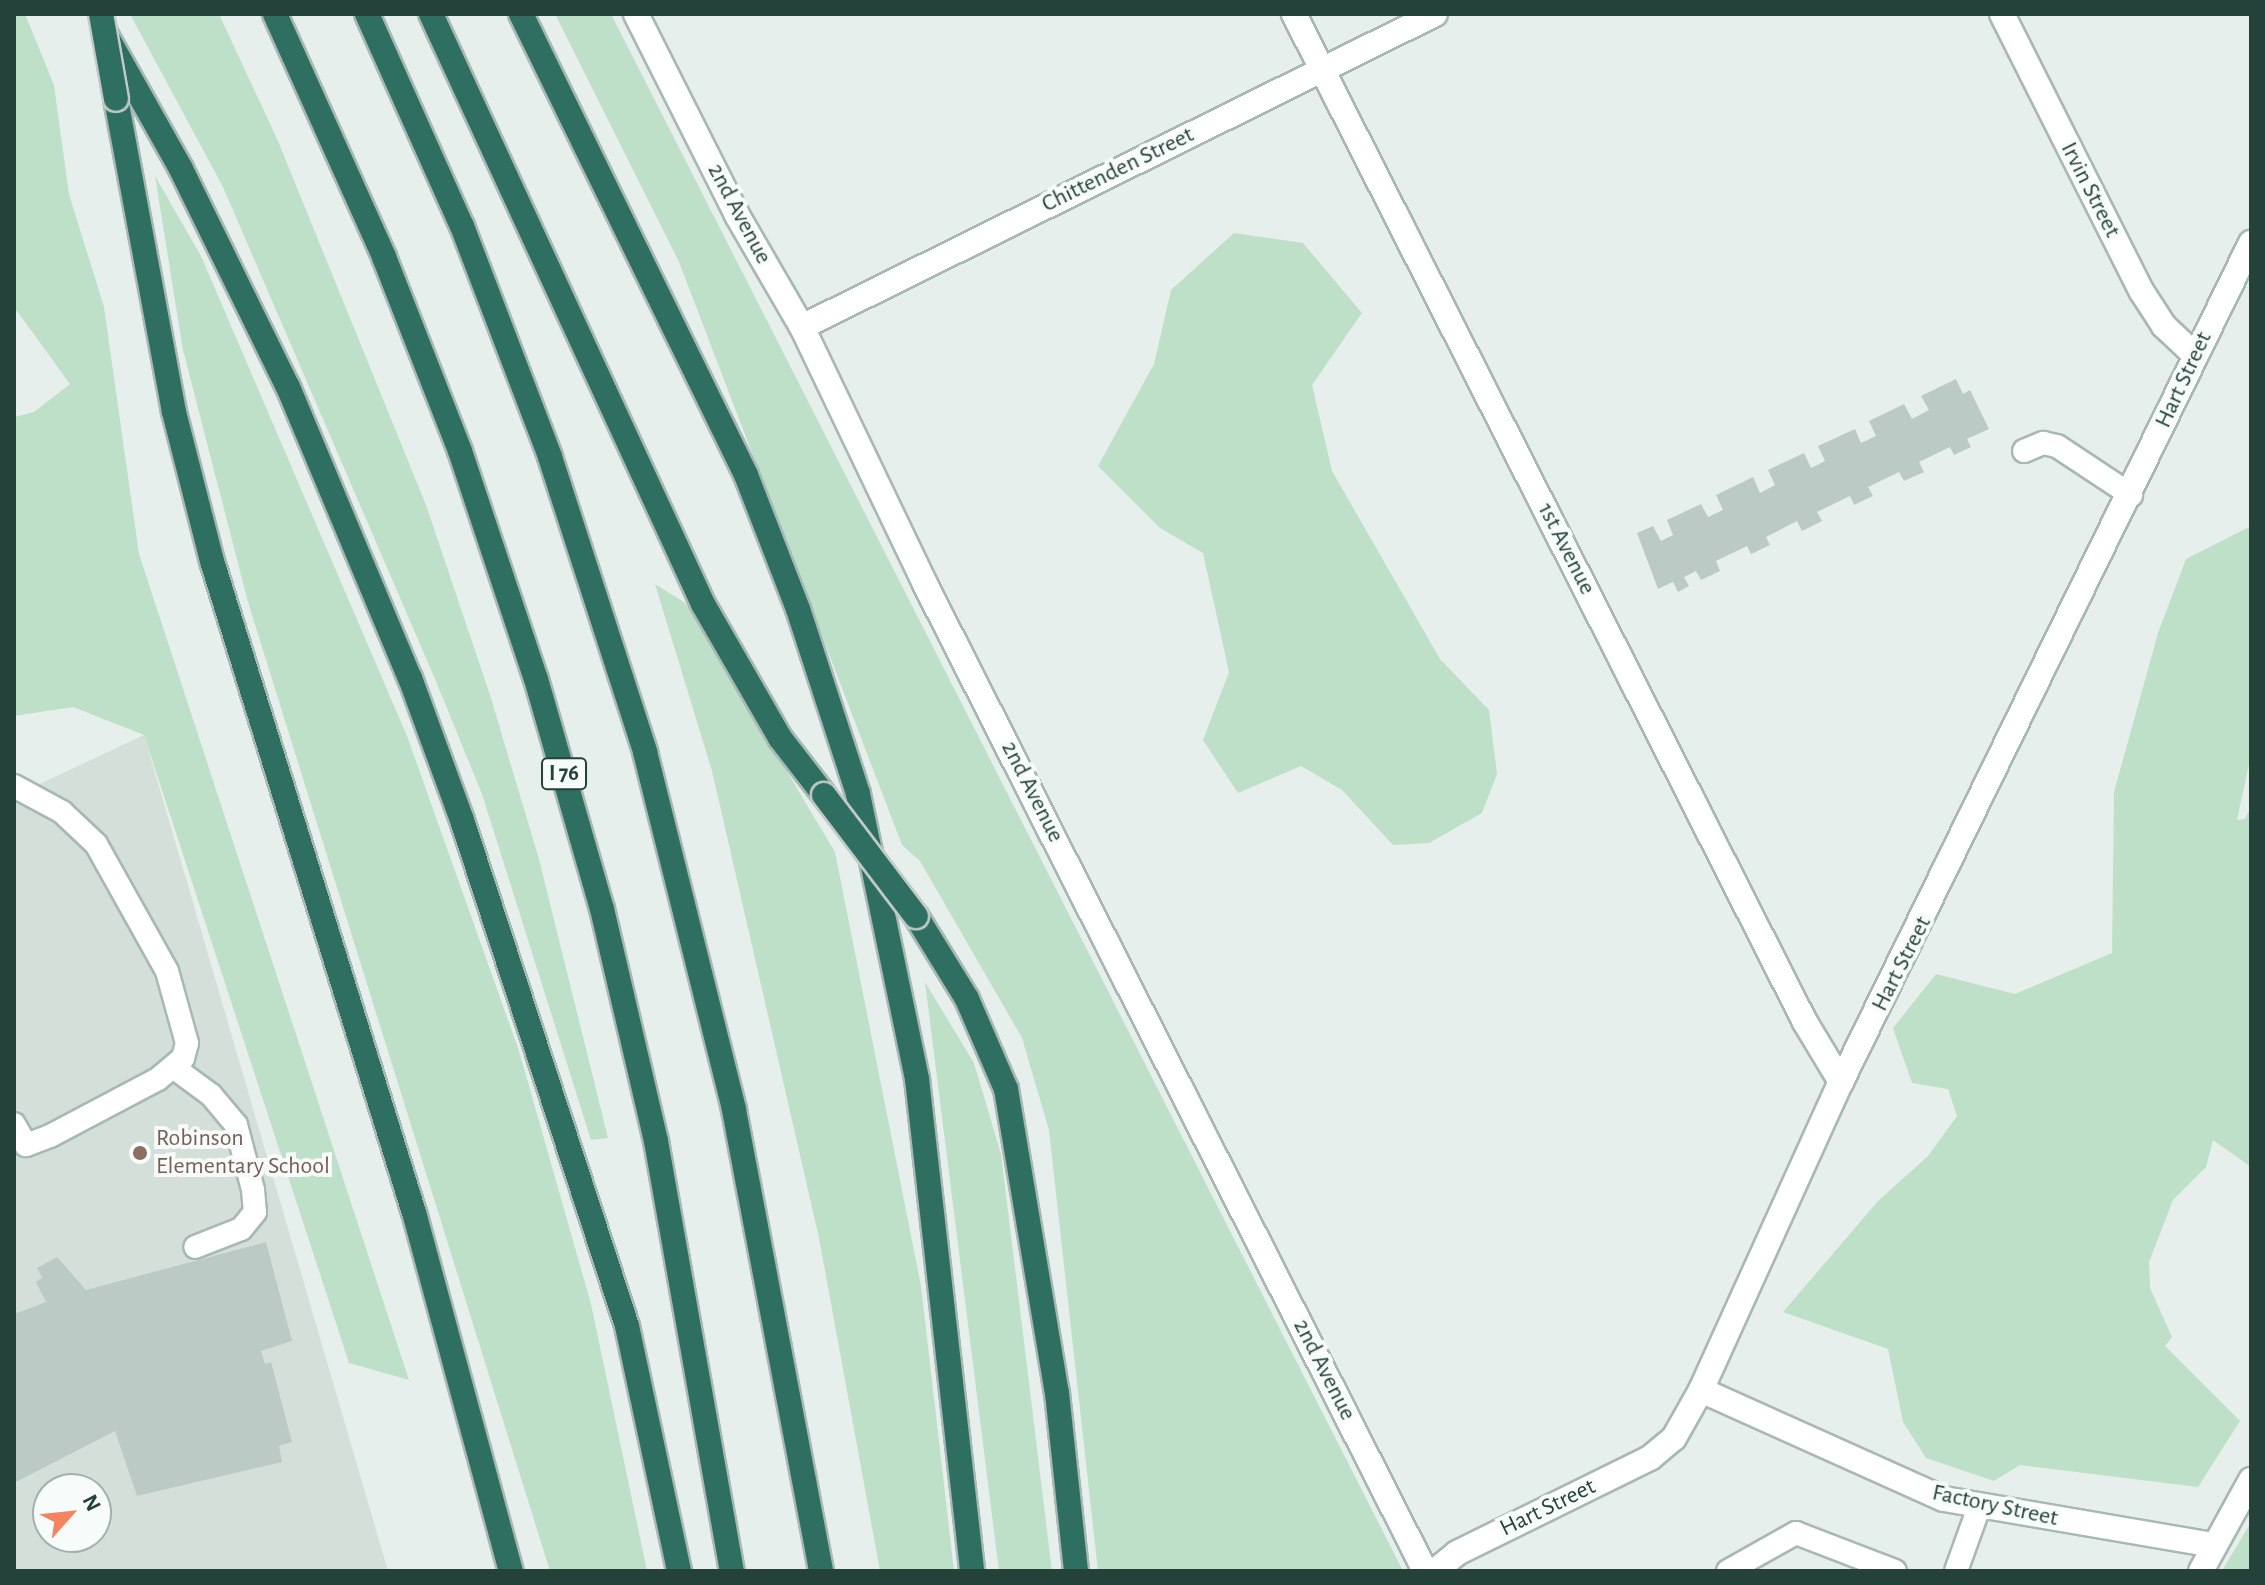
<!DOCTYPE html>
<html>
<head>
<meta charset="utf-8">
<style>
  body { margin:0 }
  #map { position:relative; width:2265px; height:1585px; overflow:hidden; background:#e6efeb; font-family:"Alegreya Sans",sans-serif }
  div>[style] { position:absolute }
  .built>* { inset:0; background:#d4dfda }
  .green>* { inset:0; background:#bfe0c8 }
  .building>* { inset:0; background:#bbcac4 }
  .roads { filter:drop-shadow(2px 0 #a8b8b2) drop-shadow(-2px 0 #a8b8b2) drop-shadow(0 2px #a8b8b2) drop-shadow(0 -2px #a8b8b2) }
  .lane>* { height:22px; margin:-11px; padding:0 11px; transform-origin:11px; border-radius:11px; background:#fff }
  .street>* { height:24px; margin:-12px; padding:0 12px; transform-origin:12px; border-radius:12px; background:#fff }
  .secondary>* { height:24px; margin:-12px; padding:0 12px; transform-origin:12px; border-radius:12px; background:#fff }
  .highway>* { height:24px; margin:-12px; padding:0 12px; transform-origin:12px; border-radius:12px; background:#2f6f62 }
  .bridges { filter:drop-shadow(2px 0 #c2cac8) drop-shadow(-2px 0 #c2cac8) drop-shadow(0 2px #c2cac8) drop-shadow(0 -2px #c2cac8) }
  .highway-bridge>* { height:24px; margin:-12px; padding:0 12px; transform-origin:12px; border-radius:12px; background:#2f6f62 }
  .dots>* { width:22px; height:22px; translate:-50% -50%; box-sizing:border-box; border:4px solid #f7fbf9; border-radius:50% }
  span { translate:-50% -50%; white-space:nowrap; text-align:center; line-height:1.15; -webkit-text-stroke:8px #f7fbf9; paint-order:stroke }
  .shield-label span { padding:2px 6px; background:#f7fbf9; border:2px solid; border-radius:6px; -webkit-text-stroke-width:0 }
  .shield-label { font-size:22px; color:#24423a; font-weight:700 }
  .street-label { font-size:24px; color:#24423a }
  .education-label { font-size:24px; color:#785e54 }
  .left { translate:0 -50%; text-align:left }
  .frame { position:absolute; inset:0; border:16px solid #24423a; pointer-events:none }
  .north { position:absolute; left:32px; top:1473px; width:80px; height:80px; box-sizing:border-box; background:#f7fbf9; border:2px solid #a3b1ad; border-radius:50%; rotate:63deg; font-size:22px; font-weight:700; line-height:32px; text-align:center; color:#24423a }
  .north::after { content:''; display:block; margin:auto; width:28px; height:36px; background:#f4845f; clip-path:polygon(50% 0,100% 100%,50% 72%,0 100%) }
</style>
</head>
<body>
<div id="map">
  <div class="built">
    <i style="clip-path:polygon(evenodd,144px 735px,388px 1571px,14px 1571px,14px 796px,144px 735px,48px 1489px,96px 1489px,96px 1537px,48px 1537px,48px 1489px)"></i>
  </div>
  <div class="green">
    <i style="clip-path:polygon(14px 14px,25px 14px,54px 85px,69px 194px,104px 307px,139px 554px,409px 1380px,349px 1363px,144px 735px,73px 707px,14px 716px,14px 417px,34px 412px,70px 384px,14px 307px)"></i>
    <i style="clip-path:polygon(130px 14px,219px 14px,278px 141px,426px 505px,490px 695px,539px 859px,608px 1138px,591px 1140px,482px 794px,435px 679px,223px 187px)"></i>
    <i style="clip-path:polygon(555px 14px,611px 14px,1403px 1571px,1098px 1571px,1049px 1130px,1022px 1038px,920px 861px,902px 845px,679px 262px)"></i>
    <i style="clip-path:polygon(155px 176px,201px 256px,407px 736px,519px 1051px,591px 1304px,647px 1571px,550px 1571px,248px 602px,183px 350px)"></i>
    <i style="clip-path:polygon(1234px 233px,1303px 243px,1362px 313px,1312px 385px,1332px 471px,1440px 659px,1489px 710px,1497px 774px,1482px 813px,1429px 843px,1393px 845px,1342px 790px,1301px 766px,1238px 793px,1203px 740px,1229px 672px,1203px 553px,1160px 528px,1098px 466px,1154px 364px,1171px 290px)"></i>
    <i style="clip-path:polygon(2251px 526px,2251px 755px,2237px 820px,2245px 819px,2251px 807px,2251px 1167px,2213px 1140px,2206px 1167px,2173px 1200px,2149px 1262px,2150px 1288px,2172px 1337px,2165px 1346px,2240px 1421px,2198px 1487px,2020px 1465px,1994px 1481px,1926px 1458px,1903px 1422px,1888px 1349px,1783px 1312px,1878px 1201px,1928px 1156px,1957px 1116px,1948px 1089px,1912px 1083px,1893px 1028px,1936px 974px,2015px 994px,2112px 953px,2114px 792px,2158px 633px,2186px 559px)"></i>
    <i style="clip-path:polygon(655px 584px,687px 604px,835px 852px,921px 1286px,954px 1571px,880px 1571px,819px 1238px,712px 771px)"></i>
    <i style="clip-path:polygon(925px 982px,974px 1063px,1001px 1154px,1052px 1571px,999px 1571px)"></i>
    <i style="clip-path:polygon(2251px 1522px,2251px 1571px,2222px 1571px)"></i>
  </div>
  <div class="building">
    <i style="clip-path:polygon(1956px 379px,1963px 394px,1970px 390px,1989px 429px,1967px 439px,1971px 447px,1954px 455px,1950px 447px,1919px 462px,1924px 472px,1904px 481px,1899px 472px,1868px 487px,1873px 496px,1854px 505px,1850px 496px,1817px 512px,1822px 521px,1802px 531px,1797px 521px,1766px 537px,1770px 545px,1751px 554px,1747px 546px,1716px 561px,1720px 571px,1701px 580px,1696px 571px,1684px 577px,1689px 586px,1678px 592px,1673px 582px,1658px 589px,1637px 533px,1653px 526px,1661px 541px,1673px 535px,1667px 520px,1701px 504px,1708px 517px,1723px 510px,1716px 495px,1753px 477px,1760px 493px,1775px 485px,1768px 470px,1804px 453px,1811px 468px,1825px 461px,1818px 446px,1855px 429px,1861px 443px,1876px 436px,1869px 421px,1904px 404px,1912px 419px,1929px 410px,1921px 396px)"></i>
    <i style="clip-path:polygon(266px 1242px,292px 1341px,261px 1351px,265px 1364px,271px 1362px,292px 1442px,279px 1446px,282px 1462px,137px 1496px,115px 1431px,14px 1483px,14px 1314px,46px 1302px,36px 1282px,42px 1278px,37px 1268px,57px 1257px,86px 1290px)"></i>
  </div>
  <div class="roads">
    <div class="lane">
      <i style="left:2024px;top:451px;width:21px;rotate:-23deg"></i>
      <i style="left:2043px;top:443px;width:14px;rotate:12deg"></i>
      <i style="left:2057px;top:446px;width:89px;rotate:33.5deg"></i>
      <i style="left:14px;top:786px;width:55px;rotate:28.4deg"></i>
      <i style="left:62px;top:812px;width:47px;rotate:43.3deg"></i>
      <i style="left:96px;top:844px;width:145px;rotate:60.8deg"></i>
      <i style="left:167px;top:971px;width:75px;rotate:74.5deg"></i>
      <i style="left:187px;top:1043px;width:16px;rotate:105deg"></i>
      <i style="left:183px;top:1058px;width:33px;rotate:140deg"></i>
      <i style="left:158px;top:1079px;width:122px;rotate:152.2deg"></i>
      <i style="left:50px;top:1136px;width:26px;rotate:159deg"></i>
      <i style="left:26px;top:1145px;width:24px;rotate:-120deg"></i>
      <i style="left:173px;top:1067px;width:47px;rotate:36.4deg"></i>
      <i style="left:211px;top:1095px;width:39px;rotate:50deg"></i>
      <i style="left:236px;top:1125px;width:67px;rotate:75.3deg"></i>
      <i style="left:253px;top:1190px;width:22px;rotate:85deg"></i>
      <i style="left:255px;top:1212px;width:22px;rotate:129deg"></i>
      <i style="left:241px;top:1229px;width:49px;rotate:158.6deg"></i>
      <i style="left:1728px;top:1571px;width:78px;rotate:-29.2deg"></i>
      <i style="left:1796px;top:1533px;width:106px;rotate:21deg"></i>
      <i style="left:1956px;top:1571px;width:68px;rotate:-70.2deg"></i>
    </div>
    <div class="street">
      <i style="left:636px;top:14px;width:225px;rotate:63.3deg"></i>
      <i style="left:737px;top:215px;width:129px;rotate:59.9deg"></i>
      <i style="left:802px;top:327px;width:285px;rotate:64.4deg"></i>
      <i style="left:925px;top:584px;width:1106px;rotate:63.13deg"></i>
      <i style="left:1294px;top:14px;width:1130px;rotate:63.12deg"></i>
      <i style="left:1805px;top:1022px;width:70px;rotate:59deg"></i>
      <i style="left:2002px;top:14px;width:311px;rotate:63.3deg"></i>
      <i style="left:2142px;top:292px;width:40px;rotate:57.1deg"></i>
      <i style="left:2164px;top:326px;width:42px;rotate:43.1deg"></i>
      <i style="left:802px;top:327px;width:706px;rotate:-26.31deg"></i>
      <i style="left:1701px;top:1390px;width:266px;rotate:24.2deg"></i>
      <i style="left:1944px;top:1499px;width:273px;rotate:9.7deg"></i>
      <i style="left:1435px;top:1571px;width:28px;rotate:-39deg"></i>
      <i style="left:1457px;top:1553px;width:215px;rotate:-26.2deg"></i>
      <i style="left:1650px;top:1458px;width:31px;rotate:-40deg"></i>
      <i style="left:1674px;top:1438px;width:55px;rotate:-60.6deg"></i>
      <i style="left:1701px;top:1390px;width:338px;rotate:-65.6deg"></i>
      <i style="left:1841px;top:1082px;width:934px;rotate:-63.96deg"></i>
    </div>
    <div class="secondary">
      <i style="left:2201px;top:1571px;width:104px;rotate:-61.2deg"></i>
    </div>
    <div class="highway">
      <i style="left:275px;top:14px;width:266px;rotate:65.8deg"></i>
      <i style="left:384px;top:257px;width:208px;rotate:68.6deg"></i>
      <i style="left:460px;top:451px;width:240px;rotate:71.6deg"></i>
      <i style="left:536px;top:679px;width:239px;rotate:74deg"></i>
      <i style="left:602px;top:909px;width:238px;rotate:76.9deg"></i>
      <i style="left:656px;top:1141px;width:437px;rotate:80deg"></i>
      <i style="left:367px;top:14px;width:232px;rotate:65.9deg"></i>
      <i style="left:462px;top:226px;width:247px;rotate:69.1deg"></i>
      <i style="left:550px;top:457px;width:310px;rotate:72.1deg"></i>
      <i style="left:645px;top:752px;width:369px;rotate:76deg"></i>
      <i style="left:734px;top:1110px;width:469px;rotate:79.3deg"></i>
      <i style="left:431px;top:14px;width:650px;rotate:65.25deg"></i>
      <i style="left:703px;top:604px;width:155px;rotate:60.1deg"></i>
      <i style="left:780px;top:738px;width:72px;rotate:52.3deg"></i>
      <i style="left:521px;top:14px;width:513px;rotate:63.98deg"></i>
      <i style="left:746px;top:475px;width:144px;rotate:68.8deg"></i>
      <i style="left:798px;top:609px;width:194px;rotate:72deg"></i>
      <i style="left:858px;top:794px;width:291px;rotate:78.3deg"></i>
      <i style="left:917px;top:1079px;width:495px;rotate:83.6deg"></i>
      <i style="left:107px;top:37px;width:151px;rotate:60.7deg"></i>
      <i style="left:181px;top:169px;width:243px;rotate:63.9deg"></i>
      <i style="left:288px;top:387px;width:316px;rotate:67.3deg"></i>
      <i style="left:410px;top:678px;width:151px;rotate:69.9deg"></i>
      <i style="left:462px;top:820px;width:532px;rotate:71.94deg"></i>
      <i style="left:627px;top:1326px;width:250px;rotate:78deg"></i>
      <i style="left:116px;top:99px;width:318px;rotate:79.5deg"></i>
      <i style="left:174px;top:412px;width:154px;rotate:75.7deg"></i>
      <i style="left:212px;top:561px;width:686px;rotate:72.78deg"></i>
      <i style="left:415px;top:1216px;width:368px;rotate:74.9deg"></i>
      <i style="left:916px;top:916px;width:97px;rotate:58.4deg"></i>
      <i style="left:967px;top:999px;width:98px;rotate:66.6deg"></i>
      <i style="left:1006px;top:1089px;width:308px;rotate:80.5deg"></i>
      <i style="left:1057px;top:1393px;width:179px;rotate:83.9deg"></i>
    </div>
  </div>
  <div class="bridges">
    <div class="highway-bridge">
      <i style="left:101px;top:14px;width:86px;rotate:80deg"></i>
      <i style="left:824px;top:795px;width:152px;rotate:52.8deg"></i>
    </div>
  </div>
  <div class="dots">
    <i style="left:140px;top:1153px;background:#8d6e63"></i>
  </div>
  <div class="shield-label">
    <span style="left:564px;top:774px">I 76</span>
  </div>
  <div class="street-label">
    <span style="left:1118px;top:170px;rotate:-26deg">Chittenden Street</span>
    <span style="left:2090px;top:190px;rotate:63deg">Irvin Street</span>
    <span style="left:739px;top:214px;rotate:62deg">2nd Avenue</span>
    <span style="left:2184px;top:380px;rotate:-65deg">Hart Street</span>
    <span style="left:1566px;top:549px;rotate:63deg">1st Avenue</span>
    <span style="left:1032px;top:792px;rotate:63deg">2nd Avenue</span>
    <span style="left:1902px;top:964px;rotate:-63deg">Hart Street</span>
    <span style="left:1324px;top:1370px;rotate:63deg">2nd Avenue</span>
    <span style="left:1995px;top:1506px;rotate:12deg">Factory Street</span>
    <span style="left:1548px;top:1508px;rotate:-26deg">Hart Street</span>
  </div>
  <div class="education-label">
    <span class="left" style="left:156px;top:1153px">Robinson<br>Elementary School</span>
  </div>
  <div class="frame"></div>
  <div class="north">N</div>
</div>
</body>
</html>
